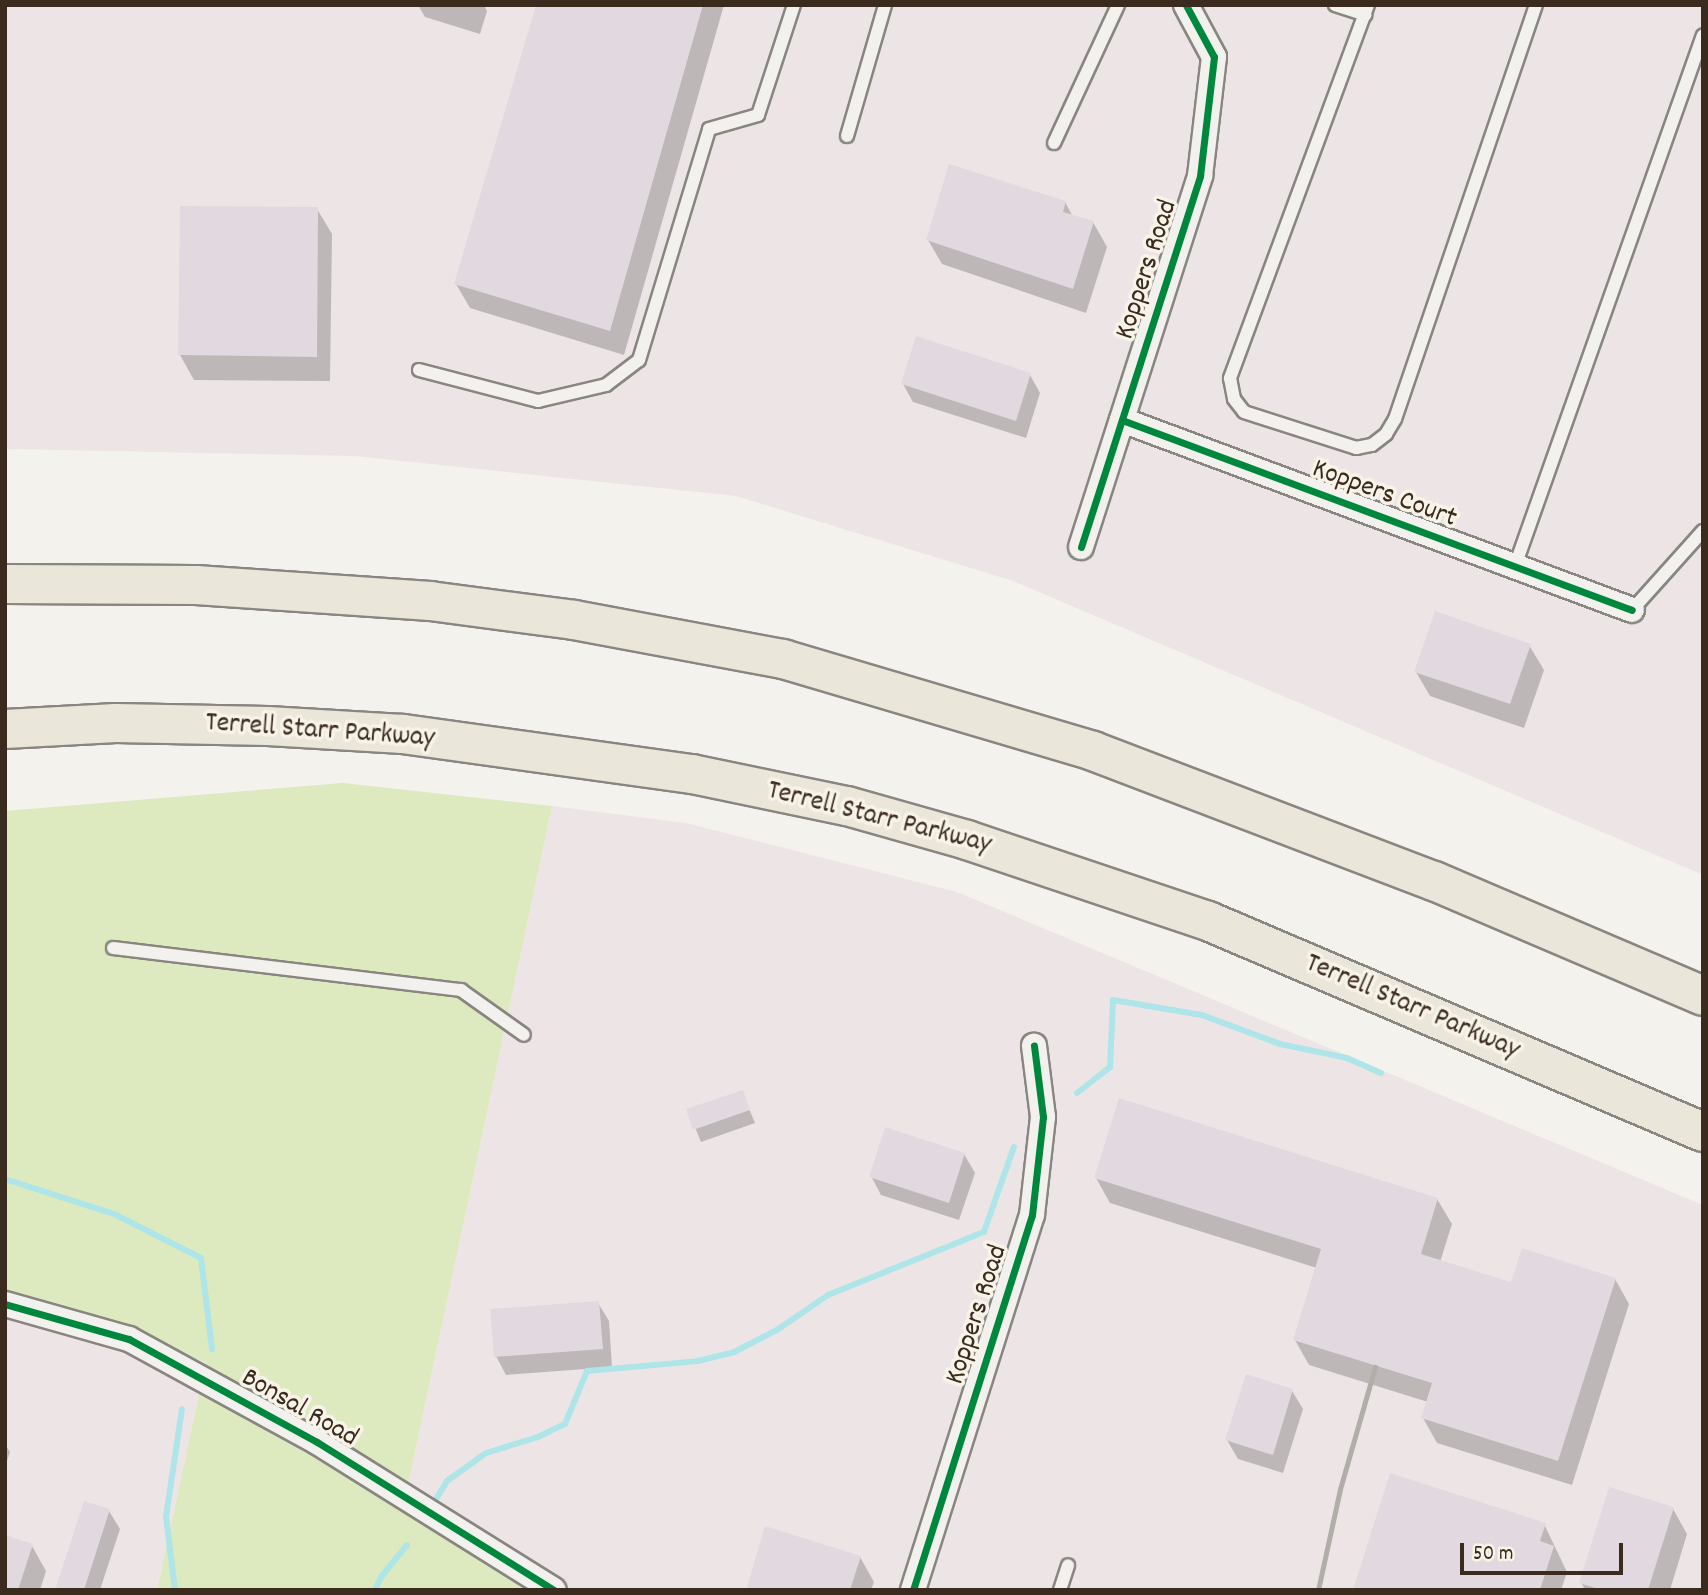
<!DOCTYPE html>
<html>
<head>
<meta charset="utf-8">
<style>
  body { margin:0 }
  #map { position:relative; width:1708px; height:1595px; overflow:hidden; background:#f4f2ec; font-family:Dekko,sans-serif }
  div>[style] { position:absolute }
  .built>* { inset:0; background:#ede5e5 }
  .green>* { inset:0; background:#dde9be }
  .shadow>* { inset:0; background:#0003 }
  .stream>* { height:6px; margin:-3px; padding:0 3px; transform-origin:3px; border-radius:3px; background:#ade5e8 }
  .building>* { inset:0; background:#e1d9df }
  .roads { filter:drop-shadow(2px 0 #898580) drop-shadow(-2px 0 #898580) drop-shadow(0 2px #898580) drop-shadow(0 -2px #898580) }
  .lane>* { height:12px; margin:-6px; padding:0 6px; transform-origin:6px; border-radius:6px; background:#f2f1ed }
  .street>* { height:24px; margin:-12px; padding:0 12px; transform-origin:12px; border-radius:12px; background:#f2f1ed }
  .highway>* { height:38px; margin:-19px; padding:0 19px; transform-origin:19px; border-radius:19px; background:#ebe6da }
  .rail>* { height:5px; margin:-2.5px; padding:0 2.5px; transform-origin:2.5px; border-radius:2.5px; background:#b1aeaa }
  .cycleway>* { height:7px; margin:-3.5px; padding:0 3.5px; transform-origin:3.5px; border-radius:3.5px; background:#00873e }
  span { translate:-50% -50%; white-space:nowrap; text-align:center; line-height:1.15; -webkit-text-stroke:7px #f7f3e8; paint-order:stroke }
  .street-label { font-size:28px; color:#3b2a1e }
  .frame { position:absolute; inset:0; border:7px solid #3b2a1e; pointer-events:none }
  .scale { position:absolute; left:1460px; top:1543px; width:163px; height:32px; box-sizing:border-box; border:4px solid #3b2a1e; border-top:0; padding-left:9px; font-size:21px; line-height:24px; white-space:nowrap; color:#3b2a1e; -webkit-text-stroke:5px #f7f3e8; paint-order:stroke }
</style>
</head>
<body>
<div id="map">
  <div class="built">
    <i style="clip-path:polygon(5px 5px,1703px 5px,1703px 875px,1013px 581px,736px 496px,354px 456px,5px 449px)"></i>
    <i style="clip-path:polygon(552px 806px,686px 823px,957px 892px,1703px 1205px,1703px 1590px,550px 1590px,405px 1499px)"></i>
    <i style="clip-path:polygon(5px 1295px,206px 1362px,157px 1590px,5px 1590px)"></i>
  </div>
  <div class="green">
    <i style="clip-path:polygon(343px 783px,552px 806px,405px 1499px,550px 1590px,157px 1590px,206px 1362px,5px 1295px,5px 811px)"></i>
  </div>
  <div class="shadow">
    <i style="clip-path:polygon(418px 5px,484px 5px,487px 11px,480px 34px,425px 17px)"></i>
    <i style="clip-path:polygon(538px 5px,724px 5px,624px 355px,470px 308px,456px 284px)"></i>
    <i style="clip-path:polygon(1065px 202px,1073px 217px,1093px 222px,1107px 247px,1086px 313px,942px 264px,928px 240px)"></i>
    <i style="clip-path:polygon(317px 209px,332px 234px,330px 381px,194px 380px,180px 355px)"></i>
    <i style="clip-path:polygon(1030px 375px,1040px 393px,1026px 438px,913px 402px,903px 384px)"></i>
    <i style="clip-path:polygon(1529px 645px,1544px 670px,1524px 728px,1430px 696px,1416px 672px)"></i>
    <i style="clip-path:polygon(742px 1092px,755px 1123px,701px 1142px,688px 1110px)"></i>
    <i style="clip-path:polygon(964px 1154px,975px 1173px,959px 1220px,881px 1195px,871px 1176px)"></i>
    <i style="clip-path:polygon(1096px 1178px,1437px 1199px,1452px 1224px,1440px 1262px,1512px 1284px,1615px 1279px,1629px 1304px,1572px 1485px,1437px 1443px,1423px 1418px,1428px 1402px,1309px 1365px,1295px 1340px,1317px 1268px,1110px 1203px)"></i>
    <i style="clip-path:polygon(598px 1303px,609px 1321px,612px 1367px,506px 1375px,496px 1356px)"></i>
    <i style="clip-path:polygon(1292px 1391px,1303px 1409px,1283px 1473px,1238px 1459px,1227px 1440px)"></i>
    <i style="clip-path:polygon(5px 1444px,10px 1452px,5px 1467px)"></i>
    <i style="clip-path:polygon(1673px 1509px,1687px 1534px,1670px 1590px,1585px 1590px,1581px 1582px)"></i>
    <i style="clip-path:polygon(109px 1511px,120px 1529px,100px 1590px,57px 1590px)"></i>
    <i style="clip-path:polygon(1544px 1524px,1567px 1572px,1561px 1590px,1355px 1590px)"></i>
    <i style="clip-path:polygon(32px 1546px,46px 1571px,40px 1590px,5px 1590px)"></i>
    <i style="clip-path:polygon(860px 1557px,874px 1582px,871px 1590px,747px 1590px)"></i>
  </div>
  <div class="stream">
    <i style="left:1077px;top:1093px;width:42px;rotate:-38.2deg"></i>
    <i style="left:1110px;top:1067px;width:67px;rotate:-87.4deg"></i>
    <i style="left:1113px;top:1000px;width:90px;rotate:9.6deg"></i>
    <i style="left:1202px;top:1015px;width:83px;rotate:20.4deg"></i>
    <i style="left:1280px;top:1044px;width:68px;rotate:11.8deg"></i>
    <i style="left:1347px;top:1058px;width:37px;rotate:24deg"></i>
    <i style="left:5px;top:1179px;width:114px;rotate:17.8deg"></i>
    <i style="left:114px;top:1214px;width:97px;rotate:26.8deg"></i>
    <i style="left:201px;top:1258px;width:92px;rotate:83.1deg"></i>
    <i style="left:435px;top:1501px;width:23px;rotate:-59deg"></i>
    <i style="left:447px;top:1481px;width:48px;rotate:-35.7deg"></i>
    <i style="left:486px;top:1453px;width:54px;rotate:-17.1deg"></i>
    <i style="left:538px;top:1437px;width:30px;rotate:-26deg"></i>
    <i style="left:565px;top:1424px;width:57px;rotate:-67.5deg"></i>
    <i style="left:587px;top:1371px;width:111px;rotate:-5.1deg"></i>
    <i style="left:698px;top:1361px;width:37px;rotate:-14deg"></i>
    <i style="left:734px;top:1352px;width:48px;rotate:-27.1deg"></i>
    <i style="left:777px;top:1330px;width:62px;rotate:-34.5deg"></i>
    <i style="left:828px;top:1295px;width:168px;rotate:-22deg"></i>
    <i style="left:984px;top:1232px;width:90px;rotate:-70.6deg"></i>
    <i style="left:175px;top:1590px;width:74px;rotate:-97deg"></i>
    <i style="left:166px;top:1517px;width:109px;rotate:-81.6deg"></i>
    <i style="left:375px;top:1590px;width:14px;rotate:-65deg"></i>
    <i style="left:381px;top:1577px;width:41px;rotate:-50.9deg"></i>
  </div>
  <div class="building">
    <i style="clip-path:polygon(536px 5px,703px 5px,610px 331px,454px 284px)"></i>
    <i style="clip-path:polygon(949px 164px,1066px 201px,1063px 212px,1094px 221px,1073px 289px,926px 240px)"></i>
    <i style="clip-path:polygon(180px 206px,318px 207px,317px 357px,178px 355px)"></i>
    <i style="clip-path:polygon(916px 336px,1031px 373px,1016px 421px,901px 384px)"></i>
    <i style="clip-path:polygon(1435px 611px,1531px 644px,1510px 704px,1414px 672px)"></i>
    <i style="clip-path:polygon(743px 1090px,750px 1110px,693px 1130px,686px 1109px)"></i>
    <i style="clip-path:polygon(1119px 1098px,1438px 1198px,1421px 1254px,1511px 1282px,1522px 1248px,1616px 1278px,1558px 1461px,1421px 1418px,1432px 1383px,1293px 1340px,1321px 1249px,1094px 1178px)"></i>
    <i style="clip-path:polygon(885px 1127px,965px 1153px,949px 1203px,869px 1177px)"></i>
    <i style="clip-path:polygon(599px 1301px,603px 1349px,494px 1357px,490px 1309px)"></i>
    <i style="clip-path:polygon(1246px 1374px,1293px 1389px,1273px 1455px,1225px 1440px)"></i>
    <i style="clip-path:polygon(1390px 1473px,1546px 1523px,1540px 1541px,1554px 1546px,1540px 1590px,1353px 1590px)"></i>
    <i style="clip-path:polygon(1609px 1487px,1674px 1507px,1648px 1590px,1602px 1590px,1579px 1583px)"></i>
    <i style="clip-path:polygon(84px 1501px,110px 1509px,84px 1590px,55px 1590px)"></i>
    <i style="clip-path:polygon(765px 1526px,861px 1556px,850px 1590px,746px 1590px)"></i>
    <i style="clip-path:polygon(5px 1535px,33px 1544px,18px 1590px,5px 1590px)"></i>
  </div>
  <div class="roads">
    <div class="lane">
      <i style="left:1335px;top:5px;width:32px;rotate:18deg"></i>
      <i style="left:1368px;top:5px;width:398px;rotate:110.3deg"></i>
      <i style="left:1230px;top:378px;width:21px;rotate:79deg"></i>
      <i style="left:1234px;top:399px;width:16px;rotate:52deg"></i>
      <i style="left:1244px;top:412px;width:118px;rotate:17.8deg"></i>
      <i style="left:1356px;top:448px;width:16px;rotate:-11deg"></i>
      <i style="left:1372px;top:445px;width:18px;rotate:-38deg"></i>
      <i style="left:1386px;top:434px;width:17px;rotate:-59deg"></i>
      <i style="left:1395px;top:419px;width:437px;rotate:-71.2deg"></i>
      <i style="left:847px;top:136px;width:136px;rotate:-73.8deg"></i>
      <i style="left:1054px;top:143px;width:152px;rotate:-65.1deg"></i>
      <i style="left:419px;top:370px;width:123px;rotate:14.6deg"></i>
      <i style="left:538px;top:401px;width:70px;rotate:-13.2deg"></i>
      <i style="left:606px;top:385px;width:41px;rotate:-37.1deg"></i>
      <i style="left:639px;top:360px;width:241px;rotate:-73.1deg"></i>
      <i style="left:709px;top:129px;width:51px;rotate:-15.9deg"></i>
      <i style="left:758px;top:115px;width:116px;rotate:-71.9deg"></i>
      <i style="left:1515px;top:566px;width:563px;rotate:-70.5deg"></i>
      <i style="left:1632px;top:610px;width:106px;rotate:-48.1deg"></i>
      <i style="left:113px;top:948px;width:351px;rotate:6.9deg"></i>
      <i style="left:461px;top:990px;width:77px;rotate:35.5deg"></i>
      <i style="left:1060px;top:1590px;width:26px;rotate:-72deg"></i>
    </div>
    <div class="street">
      <i style="left:1122px;top:420px;width:544px;rotate:20.43deg"></i>
      <i style="left:1081px;top:547px;width:390px;rotate:-72.2deg"></i>
      <i style="left:1200px;top:176px;width:120px;rotate:-83.3deg"></i>
      <i style="left:1214px;top:57px;width:59px;rotate:-118.3deg"></i>
      <i style="left:5px;top:1304px;width:129px;rotate:15.8deg"></i>
      <i style="left:129px;top:1339px;width:214px;rotate:28.7deg"></i>
      <i style="left:317px;top:1442px;width:279px;rotate:32deg"></i>
      <i style="left:913px;top:1590px;width:393px;rotate:-72.4deg"></i>
      <i style="left:1032px;top:1215px;width:99px;rotate:-83.6deg"></i>
      <i style="left:1043px;top:1117px;width:72px;rotate:-97.2deg"></i>
    </div>
    <div class="highway">
      <i style="left:5px;top:584px;width:191px;rotate:0.3deg"></i>
      <i style="left:196px;top:585px;width:235px;rotate:3.9deg"></i>
      <i style="left:430px;top:601px;width:145px;rotate:7.5deg"></i>
      <i style="left:574px;top:620px;width:213px;rotate:10.6deg"></i>
      <i style="left:783px;top:659px;width:323px;rotate:16.5deg"></i>
      <i style="left:1093px;top:751px;width:365px;rotate:20.9deg"></i>
      <i style="left:1434px;top:881px;width:293px;rotate:23.1deg"></i>
      <i style="left:5px;top:729px;width:111px;rotate:-3.1deg"></i>
      <i style="left:116px;top:723px;width:152px;rotate:1.1deg"></i>
      <i style="left:268px;top:726px;width:135px;rotate:3.4deg"></i>
      <i style="left:403px;top:734px;width:292px;rotate:7.9deg"></i>
      <i style="left:692px;top:774px;width:158px;rotate:11.7deg"></i>
      <i style="left:847px;top:806px;width:125px;rotate:15.8deg"></i>
      <i style="left:967px;top:840px;width:254px;rotate:18.6deg"></i>
      <i style="left:1208px;top:921px;width:538px;rotate:23.09deg"></i>
    </div>
  </div>
  <div class="rail">
    <i style="left:1318px;top:1590px;width:103px;rotate:-77.7deg"></i>
    <i style="left:1340px;top:1489px;width:127px;rotate:-74deg"></i>
  </div>
  <div class="cycleway">
    <i style="left:1122px;top:420px;width:544px;rotate:20.43deg"></i>
    <i style="left:1081px;top:547px;width:390px;rotate:-72.2deg"></i>
    <i style="left:1200px;top:176px;width:120px;rotate:-83.3deg"></i>
    <i style="left:1214px;top:57px;width:59px;rotate:-118.3deg"></i>
    <i style="left:5px;top:1304px;width:129px;rotate:15.8deg"></i>
    <i style="left:129px;top:1339px;width:214px;rotate:28.7deg"></i>
    <i style="left:317px;top:1442px;width:279px;rotate:32deg"></i>
    <i style="left:913px;top:1590px;width:393px;rotate:-72.4deg"></i>
    <i style="left:1032px;top:1215px;width:99px;rotate:-83.6deg"></i>
    <i style="left:1043px;top:1117px;width:72px;rotate:-97.2deg"></i>
  </div>
  <div class="street-label">
    <span style="left:1148px;top:270px;rotate:-72deg">Koppers Road</span>
    <span style="left:1384px;top:495px;rotate:20deg">Koppers Court</span>
    <span style="left:320px;top:732px;rotate:4deg">Terrell Starr Parkway</span>
    <span style="left:879px;top:819px;rotate:14deg">Terrell Starr Parkway</span>
    <span style="left:1412px;top:1008px;rotate:23deg">Terrell Starr Parkway</span>
    <span style="left:978px;top:1315px;rotate:-72deg">Koppers Road</span>
    <span style="left:299px;top:1409px;rotate:30deg">Bonsal Road</span>
  </div>
  <div class="frame"></div>
  <div class="scale">50 m</div>
</div>
</body>
</html>
